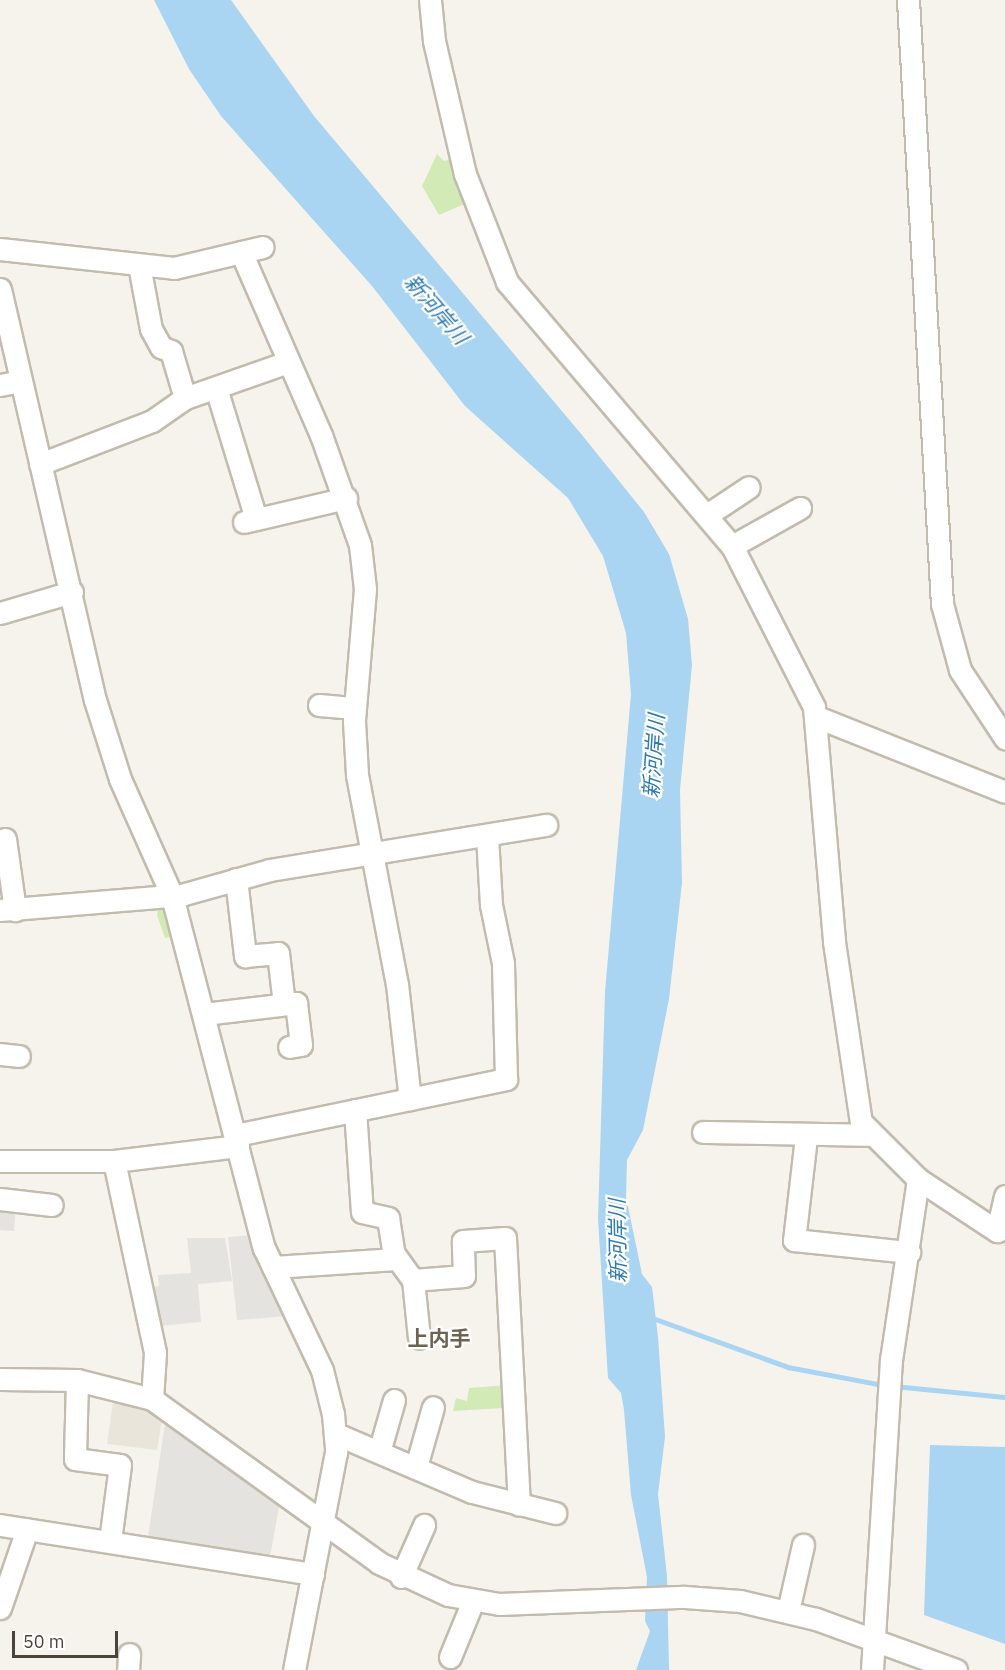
<!DOCTYPE html>
<html>
<head>
<meta charset="utf-8">
<style>
  body { margin:0 }
  #map { position:relative; width:1005px; height:1670px; overflow:hidden; background:#f6f3ec; font-family:"IBM Plex Sans","Noto Sans JP",sans-serif }
  div>[style] { position:absolute }
  .residential>* { inset:0; background:#eae5da }
  .green>* { inset:0; background:#d2eab5 }
  .parking>* { inset:0; background:#e5e3e0 }
  .water>* { inset:0; background:#a9d4f2 }
  .stream>* { height:4.5px; margin:-2.25px; padding:0 2.25px; transform-origin:2.25px; border-radius:2.25px; background:#a9d4f2 }
  .roads { filter:drop-shadow(2px 0 #c2bbae) drop-shadow(-2px 0 #c2bbae) drop-shadow(0 2px #c2bbae) drop-shadow(0 -2px #c2bbae) }
  .minor>* { height:21px; margin:-10.5px; padding:0 10.5px; transform-origin:10.5px; border-radius:10.5px; background:#fff }
  span { translate:-50% -50%; white-space:nowrap; text-align:center; line-height:1.15; -webkit-text-stroke:4.5px #fff; paint-order:stroke }
  .water-label { font-size:21px; color:#2e7ab2; font-style:italic }
  .neighbourhood-label { font-size:21px; color:#6e6250; font-weight:700 }
  .scale { position:absolute; left:12px; top:1631px; width:106px; height:27px; box-sizing:border-box; border:3px solid #4b4439; border-top:0; padding-left:8px; font-size:18px; line-height:21px; white-space:nowrap; color:#4b4439; -webkit-text-stroke:4px #fff; paint-order:stroke }
</style>
</head>
<body>
<div id="map">
  <div class="residential">
    <i style="clip-path:polygon(114px 1395px,163px 1414px,157px 1450px,107px 1444px)"></i>
  </div>
  <div class="green">
    <i style="clip-path:polygon(437px 154px,444px 161px,455px 158px,469px 202px,439px 215px,422px 186px)"></i>
    <i style="clip-path:polygon(169px 903px,179px 936px,165px 938px,157px 915px,159px 904px)"></i>
    <i style="clip-path:polygon(509px 1385px,504px 1408px,453px 1411px,456px 1398px,467px 1401px,469px 1388px)"></i>
  </div>
  <div class="parking">
    <i style="clip-path:polygon(0 1203px,16px 1206px,14px 1231px,0 1230px)"></i>
    <i style="clip-path:polygon(255px 1235px,288px 1316px,237px 1320px,228px 1237px)"></i>
    <i style="clip-path:polygon(187px 1238px,225px 1238px,232px 1281px,198px 1284px,201px 1322px,159px 1326px,148px 1287px,159px 1286px,158px 1275px,191px 1273px)"></i>
    <i style="clip-path:polygon(166px 1417px,280px 1502px,269px 1562px,147px 1543px)"></i>
  </div>
  <div class="water">
    <i style="clip-path:polygon(154px 0,231px 0,314px 116px,582px 435px,644px 512px,669px 554px,688px 619px,692px 665px,680px 790px,682px 883px,669px 999px,643px 1130px,627px 1160px,626px 1197px,642px 1274px,652px 1287px,658px 1337px,665px 1437px,658px 1494px,667px 1576px,669px 1670px,636px 1670px,650px 1631px,645px 1621px,647px 1577px,631px 1495px,624px 1410px,621px 1393px,608px 1378px,598px 1219px,605px 992px,631px 694px,626px 633px,603px 556px,568px 498px,465px 406px,372px 286px,221px 116px,189px 69px)"></i>
    <i style="clip-path:polygon(930px 1445px,1005px 1447px,1005px 1644px,924px 1615px)"></i>
  </div>
  <div class="stream">
    <i style="left:650px;top:1317px;width:147px;rotate:19.9deg"></i>
    <i style="left:788px;top:1367px;width:97px;rotate:10.7deg"></i>
    <i style="left:894px;top:1386px;width:112px;rotate:5.7deg"></i>
  </div>
  <div class="roads">
    <div class="minor">
      <i style="left:430px;top:0;width:41px;rotate:84.4deg"></i>
      <i style="left:434px;top:41px;width:137px;rotate:76.9deg"></i>
      <i style="left:465px;top:174px;width:116px;rotate:68.7deg"></i>
      <i style="left:507px;top:282px;width:347px;rotate:49.6deg"></i>
      <i style="left:732px;top:546px;width:181px;rotate:63deg"></i>
      <i style="left:814px;top:707px;width:236px;rotate:85.1deg"></i>
      <i style="left:834px;top:942px;width:182px;rotate:81.5deg"></i>
      <i style="left:861px;top:1122px;width:81px;rotate:45deg"></i>
      <i style="left:918px;top:1179px;width:95px;rotate:33.4deg"></i>
      <i style="left:997px;top:1231px;width:36px;rotate:-77deg"></i>
      <i style="left:908px;top:0;width:605px;rotate:86.78deg"></i>
      <i style="left:942px;top:604px;width:68px;rotate:74.7deg"></i>
      <i style="left:960px;top:670px;width:82px;rotate:56.5deg"></i>
      <i style="left:0;top:249px;width:175px;rotate:6.2deg"></i>
      <i style="left:174px;top:268px;width:91px;rotate:-13.3deg"></i>
      <i style="left:241px;top:252px;width:200px;rotate:66.4deg"></i>
      <i style="left:321px;top:435px;width:117px;rotate:70.5deg"></i>
      <i style="left:360px;top:545px;width:44px;rotate:83.5deg"></i>
      <i style="left:365px;top:589px;width:132px;rotate:94.8deg"></i>
      <i style="left:354px;top:721px;width:54px;rotate:86.8deg"></i>
      <i style="left:357px;top:775px;width:213px;rotate:79.2deg"></i>
      <i style="left:397px;top:984px;width:116px;rotate:83.6deg"></i>
      <i style="left:139px;top:265px;width:65px;rotate:79.4deg"></i>
      <i style="left:151px;top:329px;width:21px;rotate:61deg"></i>
      <i style="left:161px;top:347px;width:11px;rotate:22deg"></i>
      <i style="left:171px;top:351px;width:49px;rotate:73.4deg"></i>
      <i style="left:0;top:289px;width:422px;rotate:77deg"></i>
      <i style="left:95px;top:700px;width:83px;rotate:72.4deg"></i>
      <i style="left:120px;top:779px;width:128px;rotate:66deg"></i>
      <i style="left:172px;top:896px;width:364px;rotate:75.4deg"></i>
      <i style="left:264px;top:1248px;width:135px;rotate:64.6deg"></i>
      <i style="left:322px;top:1370px;width:45px;rotate:76deg"></i>
      <i style="left:333px;top:1414px;width:38px;rotate:85deg"></i>
      <i style="left:336px;top:1452px;width:222px;rotate:100.9deg"></i>
      <i style="left:0;top:385px;width:20px;rotate:-11deg"></i>
      <i style="left:216px;top:388px;width:137px;rotate:73deg"></i>
      <i style="left:40px;top:464px;width:120px;rotate:-21deg"></i>
      <i style="left:152px;top:421px;width:40px;rotate:-34.9deg"></i>
      <i style="left:185px;top:398px;width:109px;rotate:-19.3deg"></i>
      <i style="left:707px;top:515px;width:50px;rotate:-33.7deg"></i>
      <i style="left:244px;top:522px;width:105px;rotate:-13.2deg"></i>
      <i style="left:732px;top:546px;width:78px;rotate:-29.2deg"></i>
      <i style="left:0;top:613px;width:75px;rotate:-16.3deg"></i>
      <i style="left:319px;top:705px;width:36px;rotate:5deg"></i>
      <i style="left:817px;top:717px;width:202px;rotate:21.7deg"></i>
      <i style="left:5px;top:839px;width:72px;rotate:82deg"></i>
      <i style="left:236px;top:879px;width:78px;rotate:83.3deg"></i>
      <i style="left:245px;top:956px;width:33px;rotate:-5deg"></i>
      <i style="left:278px;top:953px;width:51px;rotate:83.3deg"></i>
      <i style="left:0;top:910px;width:182px;rotate:-4.7deg"></i>
      <i style="left:181px;top:895px;width:92px;rotate:-15.7deg"></i>
      <i style="left:270px;top:870px;width:280px;rotate:-9.3deg"></i>
      <i style="left:204px;top:1014px;width:93px;rotate:-6.8deg"></i>
      <i style="left:296px;top:1003px;width:42px;rotate:83.2deg"></i>
      <i style="left:301px;top:1045px;width:12px;rotate:171deg"></i>
      <i style="left:0;top:1054px;width:19px;rotate:6deg"></i>
      <i style="left:355px;top:1110px;width:102px;rotate:86.1deg"></i>
      <i style="left:362px;top:1212px;width:27px;rotate:13deg"></i>
      <i style="left:388px;top:1218px;width:36px;rotate:81deg"></i>
      <i style="left:394px;top:1254px;width:32px;rotate:54deg"></i>
      <i style="left:413px;top:1280px;width:58px;rotate:84.1deg"></i>
      <i style="left:703px;top:1132px;width:167px;rotate:1deg"></i>
      <i style="left:236px;top:1135px;width:276px;rotate:-11.7deg"></i>
      <i style="left:506px;top:1079px;width:116px;rotate:-91.5deg"></i>
      <i style="left:503px;top:963px;width:59px;rotate:-101.7deg"></i>
      <i style="left:491px;top:905px;width:69px;rotate:-93.3deg"></i>
      <i style="left:806px;top:1137px;width:104px;rotate:96.6deg"></i>
      <i style="left:794px;top:1240px;width:116px;rotate:6deg"></i>
      <i style="left:0;top:1161px;width:114px"></i>
      <i style="left:114px;top:1161px;width:125px;rotate:-6.9deg"></i>
      <i style="left:114px;top:1161px;width:196px;rotate:77.9deg"></i>
      <i style="left:155px;top:1353px;width:46px;rotate:93.7deg"></i>
      <i style="left:0;top:1199px;width:52px;rotate:6.6deg"></i>
      <i style="left:273px;top:1267px;width:123px;rotate:-3.7deg"></i>
      <i style="left:413px;top:1280px;width:51px;rotate:-4.5deg"></i>
      <i style="left:464px;top:1276px;width:35px;rotate:-92deg"></i>
      <i style="left:463px;top:1241px;width:42px;rotate:-4.1deg"></i>
      <i style="left:505px;top:1238px;width:267px;rotate:87deg"></i>
      <i style="left:0;top:1379px;width:77px;rotate:0.7deg"></i>
      <i style="left:77px;top:1380px;width:77px;rotate:14.2deg"></i>
      <i style="left:152px;top:1399px;width:280px;rotate:35.8deg"></i>
      <i style="left:379px;top:1563px;width:76px;rotate:24.9deg"></i>
      <i style="left:448px;top:1595px;width:52px;rotate:10deg"></i>
      <i style="left:499px;top:1604px;width:186px;rotate:-2.2deg"></i>
      <i style="left:685px;top:1597px;width:55px;rotate:4.2deg"></i>
      <i style="left:740px;top:1601px;width:78px;rotate:13.3deg"></i>
      <i style="left:816px;top:1619px;width:149px;rotate:20deg"></i>
      <i style="left:77px;top:1380px;width:79px;rotate:91.5deg"></i>
      <i style="left:75px;top:1459px;width:45px;rotate:7.6deg"></i>
      <i style="left:120px;top:1465px;width:77px;rotate:97.5deg"></i>
      <i style="left:336px;top:1434px;width:148px;rotate:23.1deg"></i>
      <i style="left:472px;top:1492px;width:86px;rotate:14.2deg"></i>
      <i style="left:379px;top:1452px;width:54px;rotate:-73.9deg"></i>
      <i style="left:416px;top:1467px;width:62px;rotate:-74.2deg"></i>
      <i style="left:0;top:1525px;width:317px;rotate:8.9deg"></i>
      <i style="left:401px;top:1577px;width:57px;rotate:-66.1deg"></i>
      <i style="left:0;top:1608px;width:83px;rotate:-71.1deg"></i>
      <i style="left:788px;top:1611px;width:68px;rotate:-77.2deg"></i>
      <i style="left:450px;top:1657px;width:61px;rotate:-67.7deg"></i>
      <i style="left:128px;top:1670px;width:16px;rotate:-86deg"></i>
      <i style="left:872px;top:1670px;width:311px;rotate:-86.5deg"></i>
      <i style="left:891px;top:1360px;width:183px;rotate:-81.5deg"></i>
    </div>
  </div>
  <div class="water-label">
    <span style="left:437px;top:309px;rotate:49deg">新河岸川</span>
    <span style="left:653px;top:756px;rotate:-86deg">新河岸川</span>
    <span style="left:617px;top:1241px;rotate:-91deg">新河岸川</span>
  </div>
  <div class="neighbourhood-label">
    <span style="left:439px;top:1338px">上内手</span>
  </div>
  <div class="scale">50 m</div>
</div>
</body>
</html>
